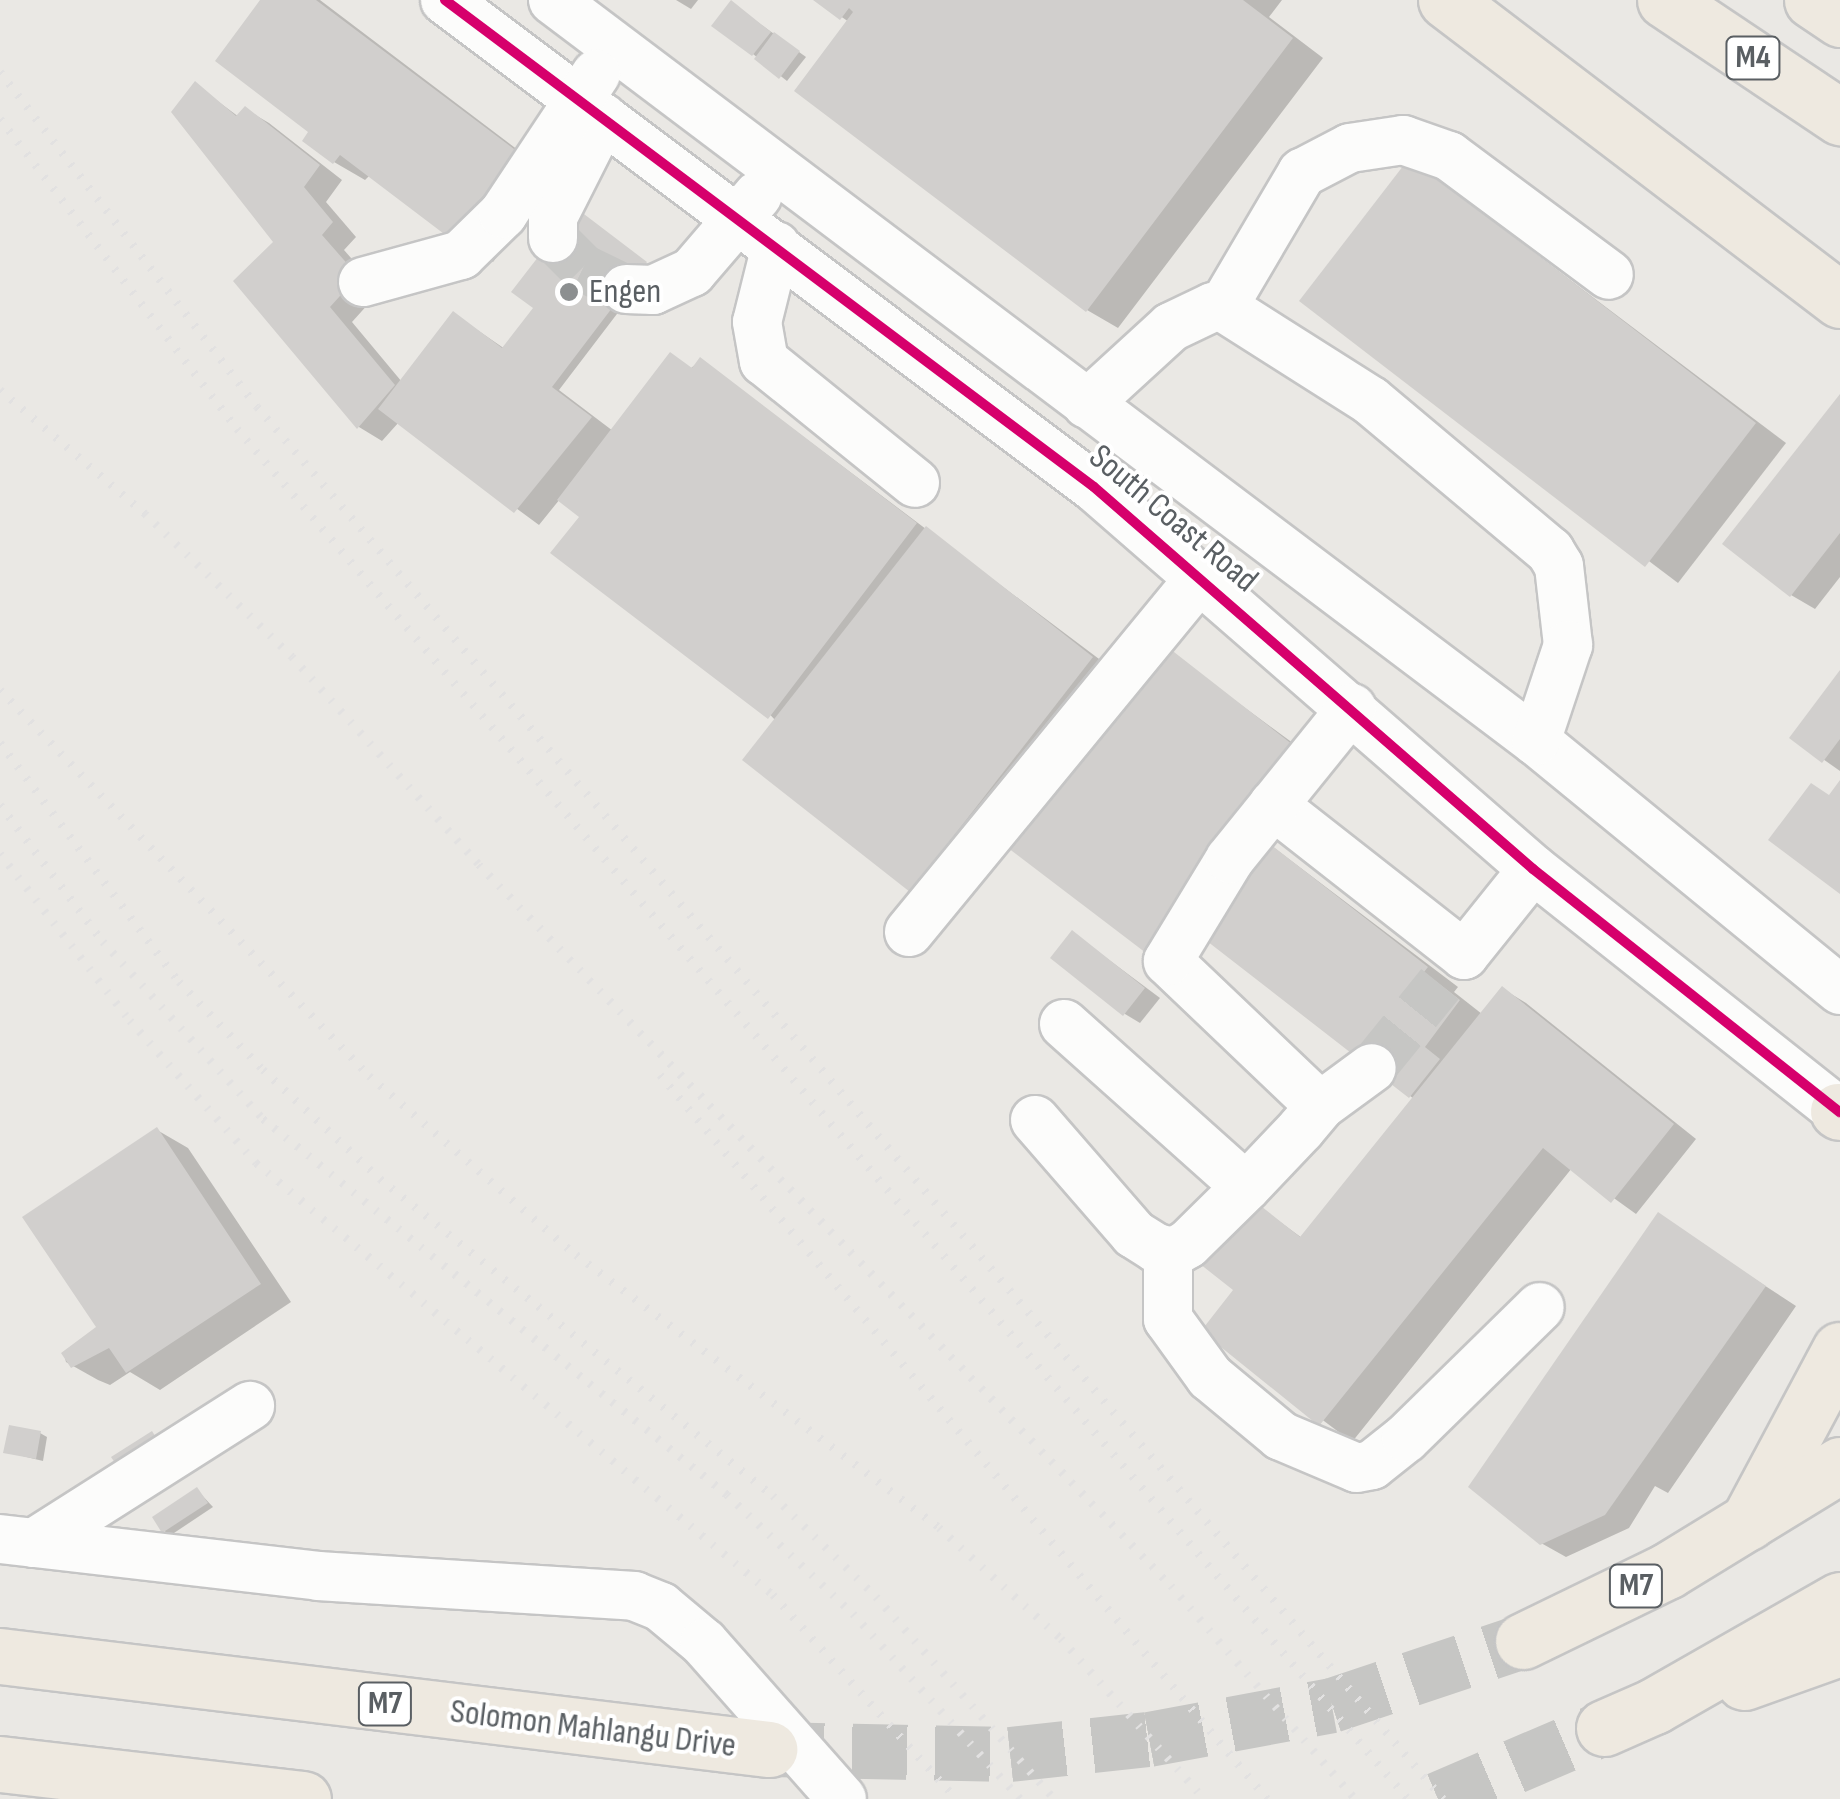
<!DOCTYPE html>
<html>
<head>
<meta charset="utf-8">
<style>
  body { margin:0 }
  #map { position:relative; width:1840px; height:1799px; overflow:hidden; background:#eae8e4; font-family:"Sofia Sans Condensed",sans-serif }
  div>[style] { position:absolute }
  .shadow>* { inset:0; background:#0003 }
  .building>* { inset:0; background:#d1cfcd }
  .minor-tunnel>* { height:48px; margin-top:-24px; transform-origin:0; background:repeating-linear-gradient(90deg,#c6c6c4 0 48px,transparent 0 72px) }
  .highway-tunnel>* { height:55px; margin-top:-27.5px; transform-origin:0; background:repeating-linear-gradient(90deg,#c6c6c4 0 55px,transparent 0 83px) }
  .roads { filter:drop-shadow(2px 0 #c5c5c5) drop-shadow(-2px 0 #c5c5c5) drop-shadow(0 2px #c5c5c5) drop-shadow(0 -2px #c5c5c5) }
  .minor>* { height:48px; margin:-24px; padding:0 24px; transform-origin:24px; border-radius:24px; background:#fcfcfb }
  .highway>* { height:55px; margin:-27.5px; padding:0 27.5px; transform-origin:27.5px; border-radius:27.5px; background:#eee9e0 }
  .rail>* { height:8px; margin-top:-4px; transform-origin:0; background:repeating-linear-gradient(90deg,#e2e1e1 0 2.5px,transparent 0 14.5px) }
  .cycleway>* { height:10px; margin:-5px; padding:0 5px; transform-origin:5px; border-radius:5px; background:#d6006c }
  .dots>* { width:28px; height:28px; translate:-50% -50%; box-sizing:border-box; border:5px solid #fff; border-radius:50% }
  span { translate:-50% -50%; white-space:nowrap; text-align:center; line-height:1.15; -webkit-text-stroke:8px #fff; paint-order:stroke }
  .shield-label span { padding:2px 8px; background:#fff; border:2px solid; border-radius:8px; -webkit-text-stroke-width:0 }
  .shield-label { font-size:32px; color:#5a5f63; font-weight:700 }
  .poi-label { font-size:35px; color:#5a5f63 }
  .left { translate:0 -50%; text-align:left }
  .street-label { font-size:35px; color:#5a5f63 }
</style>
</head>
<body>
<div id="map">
  <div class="shadow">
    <i style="clip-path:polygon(264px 0,320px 0,555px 178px,493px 262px,370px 175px,365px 180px,334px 162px,312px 131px)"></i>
    <i style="clip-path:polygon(676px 0,698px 0,691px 9px)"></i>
    <i style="clip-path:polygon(817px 0,1282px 0,1269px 17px,1323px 58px,1118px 328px,1087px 310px,849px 22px)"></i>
    <i style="clip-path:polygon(738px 8px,806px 57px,787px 81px,753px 54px)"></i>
    <i style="clip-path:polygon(196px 85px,239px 117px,245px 109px,269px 123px,342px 180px,326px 202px,356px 237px,344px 250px,380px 291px,352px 322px,402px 382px,454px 314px,505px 349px,536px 308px,584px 215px,652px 268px,559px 390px,613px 431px,701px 360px,1123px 677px,943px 908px,912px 889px,776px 721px,582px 516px,560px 499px,539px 525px,399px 422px,382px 441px,359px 427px,236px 282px,277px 242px)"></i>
    <i style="clip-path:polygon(1411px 160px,1786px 443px,1678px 583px,1303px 300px)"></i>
    <i style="clip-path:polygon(1840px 398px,1840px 577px,1815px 609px,1791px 595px)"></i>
    <i style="clip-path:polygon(1165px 649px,1331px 771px,1273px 847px,1458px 987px,1454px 992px,1482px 1014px,1503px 989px,1526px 1003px,1696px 1139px,1636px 1214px,1572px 1168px,1352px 1442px,1204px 1331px,1237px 1290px,1253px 1202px,1302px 1238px,1414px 1099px,1204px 936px)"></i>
    <i style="clip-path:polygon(1840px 674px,1840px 771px,1793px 738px)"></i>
    <i style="clip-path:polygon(1073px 933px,1160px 998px,1140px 1023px,1125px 1014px)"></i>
    <i style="clip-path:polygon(157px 1130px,188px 1148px,291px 1302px,160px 1390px,130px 1372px,110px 1385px,98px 1380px,66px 1362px,64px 1354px,99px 1327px)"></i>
    <i style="clip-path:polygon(1658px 1216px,1796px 1306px,1668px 1493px,1655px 1486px,1629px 1528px,1566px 1557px,1541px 1543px)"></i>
    <i style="clip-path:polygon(40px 1433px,47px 1437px,43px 1461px,6px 1452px)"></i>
    <i style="clip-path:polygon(197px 1490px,213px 1507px,171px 1535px,164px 1531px)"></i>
  </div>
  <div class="building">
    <i style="clip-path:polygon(260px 0,316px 0,526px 158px,460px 246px,340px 155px,333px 164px,302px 141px,308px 132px,215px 61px)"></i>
    <i style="clip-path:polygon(731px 0,771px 32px,752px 56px,711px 26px)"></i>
    <i style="clip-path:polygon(813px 0,1243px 0,1293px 38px,1086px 312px,794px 91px,853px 12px,849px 8px,840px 20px)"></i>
    <i style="clip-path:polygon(774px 32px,800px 51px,779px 79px,754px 59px)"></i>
    <i style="clip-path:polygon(195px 81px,236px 116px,245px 106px,320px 165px,304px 187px,333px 222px,322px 235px,358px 276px,330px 307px,395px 385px,357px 429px,233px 281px,273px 242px,171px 112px)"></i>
    <i style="clip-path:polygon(1410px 157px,1756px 423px,1645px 567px,1299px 301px)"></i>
    <i style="clip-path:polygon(576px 208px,647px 262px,552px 387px,592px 417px,514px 513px,378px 409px,453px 311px,502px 348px,533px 308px,511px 292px)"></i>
    <i style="clip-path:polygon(670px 352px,692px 368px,700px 357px,917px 523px,768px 719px,550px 553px,579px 517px,557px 500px)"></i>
    <i style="clip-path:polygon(1840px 394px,1840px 533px,1790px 597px,1722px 544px)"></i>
    <i style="clip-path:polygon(926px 526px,1093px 657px,910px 892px,742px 760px)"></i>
    <i style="clip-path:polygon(1165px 645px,1302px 752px,1146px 953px,1008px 848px)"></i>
    <i style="clip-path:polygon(1840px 670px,1840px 739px,1822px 763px,1789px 738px)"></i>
    <i style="clip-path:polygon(1840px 780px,1840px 894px,1768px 840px,1811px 783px,1829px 795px)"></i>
    <i style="clip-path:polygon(1265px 840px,1428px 967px,1424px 972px,1460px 1000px,1425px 1047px,1440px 1059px,1409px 1098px,1194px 931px)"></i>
    <i style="clip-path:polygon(1072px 930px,1145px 988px,1123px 1016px,1050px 958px)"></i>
    <i style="clip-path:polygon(1502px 986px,1674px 1124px,1611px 1203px,1543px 1148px,1319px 1426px,1201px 1331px,1233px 1290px,1200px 1264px,1252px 1199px,1300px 1237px)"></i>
    <i style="clip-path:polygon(157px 1127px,261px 1284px,126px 1373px,109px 1348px,71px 1368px,61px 1353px,96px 1327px,22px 1217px)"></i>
    <i style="clip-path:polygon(1658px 1212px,1766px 1286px,1605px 1515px,1540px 1545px,1468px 1487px)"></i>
    <i style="clip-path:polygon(9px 1425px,41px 1431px,36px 1459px,3px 1453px)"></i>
    <i style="clip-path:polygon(152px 1431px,164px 1450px,124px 1476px,111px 1457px)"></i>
    <i style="clip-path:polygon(197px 1487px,208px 1503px,162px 1533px,152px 1517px)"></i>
  </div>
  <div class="minor-tunnel">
    <i style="left:553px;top:238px;width:42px;rotate:45deg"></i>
    <i style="left:583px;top:268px;width:48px;rotate:26deg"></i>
    <i style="left:1372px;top:1068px;width:108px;rotate:-51deg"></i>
  </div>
  <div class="highway-tunnel">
    <i style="left:769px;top:1749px;width:241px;rotate:1.2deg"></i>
    <i style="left:1010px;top:1754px;width:140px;rotate:-6.2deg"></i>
    <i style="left:1149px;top:1739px;width:186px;rotate:-10.5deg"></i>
    <i style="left:1332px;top:1705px;width:201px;rotate:-18.5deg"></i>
    <i style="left:1438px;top:1799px;width:181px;rotate:-23.2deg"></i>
  </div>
  <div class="roads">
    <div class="minor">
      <i style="left:445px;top:0;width:811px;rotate:36.88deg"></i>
      <i style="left:1094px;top:487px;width:582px;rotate:41.03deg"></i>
      <i style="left:1533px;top:869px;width:392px;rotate:38.4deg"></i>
      <i style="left:553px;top:0;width:1231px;rotate:37.01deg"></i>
      <i style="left:1536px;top:741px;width:393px;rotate:39.3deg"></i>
      <i style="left:553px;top:238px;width:21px;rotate:-90deg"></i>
      <i style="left:553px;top:217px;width:111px;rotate:-63.2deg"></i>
      <i style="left:776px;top:246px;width:78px;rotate:104deg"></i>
      <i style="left:757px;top:322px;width:40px;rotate:80deg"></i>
      <i style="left:764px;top:361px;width:194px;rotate:38.9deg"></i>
      <i style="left:363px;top:282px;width:102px;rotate:-15.4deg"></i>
      <i style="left:461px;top:255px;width:59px;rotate:-44.3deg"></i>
      <i style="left:503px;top:214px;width:168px;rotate:-56.4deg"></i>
      <i style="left:626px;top:289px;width:27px;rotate:2deg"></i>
      <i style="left:653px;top:290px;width:43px;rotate:-24.8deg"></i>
      <i style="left:692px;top:272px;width:101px;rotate:-49.4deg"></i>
      <i style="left:1223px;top:307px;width:156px;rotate:-59.5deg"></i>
      <i style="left:1302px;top:173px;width:54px;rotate:-27.5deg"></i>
      <i style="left:1350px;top:148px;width:54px;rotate:-8.6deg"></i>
      <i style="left:1403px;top:140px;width:49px;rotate:19.2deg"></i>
      <i style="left:1449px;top:156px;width:199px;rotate:36.6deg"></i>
      <i style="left:1087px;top:404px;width:114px;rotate:-42.5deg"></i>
      <i style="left:1171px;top:327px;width:47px;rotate:-25.5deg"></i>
      <i style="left:1213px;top:307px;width:10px"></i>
      <i style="left:1223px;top:307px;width:175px;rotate:32.4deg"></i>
      <i style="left:1371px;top:401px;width:234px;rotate:40deg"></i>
      <i style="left:1550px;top:551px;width:17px;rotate:59deg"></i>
      <i style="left:1559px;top:566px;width:80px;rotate:83.5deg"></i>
      <i style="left:1568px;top:645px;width:101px;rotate:108.4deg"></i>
      <i style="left:1273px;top:805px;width:243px;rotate:38.1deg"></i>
      <i style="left:1464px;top:955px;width:110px;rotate:-51.3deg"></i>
      <i style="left:909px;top:932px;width:460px;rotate:-50.6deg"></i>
      <i style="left:1064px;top:1024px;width:244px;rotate:41.8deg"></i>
      <i style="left:1246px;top:1187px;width:80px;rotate:-46.5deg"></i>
      <i style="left:1301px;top:1129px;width:30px;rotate:-50deg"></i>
      <i style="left:1320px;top:1106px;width:210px;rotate:-136.4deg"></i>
      <i style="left:1168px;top:961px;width:119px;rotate:-58.7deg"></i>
      <i style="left:1230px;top:859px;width:194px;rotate:-51.1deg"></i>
      <i style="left:1320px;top:1106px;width:64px;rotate:-36.2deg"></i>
      <i style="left:1035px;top:1120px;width:151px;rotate:49deg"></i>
      <i style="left:1134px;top:1234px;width:26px;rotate:32deg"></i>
      <i style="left:1156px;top:1248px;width:18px;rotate:13deg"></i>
      <i style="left:1174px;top:1252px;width:16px;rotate:-30deg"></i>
      <i style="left:1188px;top:1244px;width:81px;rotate:-44.5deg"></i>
      <i style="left:1168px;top:1251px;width:68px;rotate:90deg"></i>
      <i style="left:1168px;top:1319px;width:72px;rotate:54.1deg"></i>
      <i style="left:1210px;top:1377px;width:92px;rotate:39.7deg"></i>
      <i style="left:1281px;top:1436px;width:82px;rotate:22.8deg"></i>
      <i style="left:1357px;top:1468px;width:15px;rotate:-11deg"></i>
      <i style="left:1372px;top:1465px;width:43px;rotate:-38.5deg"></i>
      <i style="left:1406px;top:1438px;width:187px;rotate:-44.4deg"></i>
      <i style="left:0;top:1539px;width:320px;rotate:6.6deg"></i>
      <i style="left:318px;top:1576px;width:317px;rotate:3.6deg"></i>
      <i style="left:634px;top:1596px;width:29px;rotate:22deg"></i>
      <i style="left:661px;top:1607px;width:56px;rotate:39.9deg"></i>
      <i style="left:704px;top:1643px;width:208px;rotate:48.5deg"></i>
      <i style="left:34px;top:1543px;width:256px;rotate:-32.4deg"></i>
    </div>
    <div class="highway">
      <i style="left:1446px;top:0;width:495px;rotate:37.3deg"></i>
      <i style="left:1665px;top:0;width:211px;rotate:33.8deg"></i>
      <i style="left:1812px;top:0;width:34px;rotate:34deg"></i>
      <i style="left:1838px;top:1111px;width:2px;rotate:27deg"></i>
      <i style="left:1748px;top:1522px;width:195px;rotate:-61.9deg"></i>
      <i style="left:1523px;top:1641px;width:160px;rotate:-25.9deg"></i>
      <i style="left:1667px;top:1571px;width:203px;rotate:-31.5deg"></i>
      <i style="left:0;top:1656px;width:775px;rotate:6.9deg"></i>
      <i style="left:1744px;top:1682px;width:102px;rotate:-19.5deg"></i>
      <i style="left:1604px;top:1728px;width:55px;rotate:-23.7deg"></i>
      <i style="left:1654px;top:1706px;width:214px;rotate:-29.7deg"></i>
      <i style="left:0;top:1764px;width:305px;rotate:6.6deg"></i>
    </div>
  </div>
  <div class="rail">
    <i style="left:0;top:72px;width:422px;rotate:52.5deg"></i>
    <i style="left:257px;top:407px;width:1829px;rotate:49.57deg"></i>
    <i style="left:0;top:119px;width:390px;rotate:52.6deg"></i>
    <i style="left:237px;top:429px;width:1802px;rotate:49.48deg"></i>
    <i style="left:0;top:390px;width:191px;rotate:40.5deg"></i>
    <i style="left:145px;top:514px;width:205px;rotate:44.2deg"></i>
    <i style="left:292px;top:657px;width:280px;rotate:48deg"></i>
    <i style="left:479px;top:865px;width:999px;rotate:46.18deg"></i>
    <i style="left:1171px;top:1586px;width:281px;rotate:49.2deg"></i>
    <i style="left:0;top:690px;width:534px;rotate:46.29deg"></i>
    <i style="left:369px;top:1076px;width:274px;rotate:40.9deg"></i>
    <i style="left:576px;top:1255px;width:454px;rotate:36.9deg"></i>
    <i style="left:939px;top:1528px;width:165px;rotate:42.3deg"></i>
    <i style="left:1061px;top:1639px;width:215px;rotate:48.2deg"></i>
    <i style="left:0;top:743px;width:299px;rotate:53.2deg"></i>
    <i style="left:179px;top:982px;width:122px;rotate:46.3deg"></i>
    <i style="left:263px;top:1070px;width:160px;rotate:43deg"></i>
    <i style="left:380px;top:1179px;width:505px;rotate:38.89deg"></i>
    <i style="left:773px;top:1496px;width:144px;rotate:44.4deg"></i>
    <i style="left:876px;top:1597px;width:269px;rotate:48.6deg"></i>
    <i style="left:0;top:805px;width:171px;rotate:53.1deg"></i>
    <i style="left:103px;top:942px;width:239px;rotate:47.9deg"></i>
    <i style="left:263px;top:1119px;width:597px;rotate:39.02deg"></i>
    <i style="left:727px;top:1495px;width:173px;rotate:43.4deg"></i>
    <i style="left:853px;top:1614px;width:249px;rotate:47.9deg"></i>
    <i style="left:0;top:854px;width:212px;rotate:52.1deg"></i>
    <i style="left:130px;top:1021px;width:190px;rotate:48.4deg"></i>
    <i style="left:256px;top:1163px;width:674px;rotate:39.88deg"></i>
    <i style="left:773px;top:1595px;width:274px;rotate:48.1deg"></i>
    <i style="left:660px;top:1075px;width:945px;rotate:50.02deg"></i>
  </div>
  <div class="cycleway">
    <i style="left:445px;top:0;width:811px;rotate:36.88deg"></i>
    <i style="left:1094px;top:487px;width:582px;rotate:41.03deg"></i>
    <i style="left:1533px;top:869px;width:392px;rotate:38.4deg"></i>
  </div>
  <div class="dots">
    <i style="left:569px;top:292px;background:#8c8f90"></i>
  </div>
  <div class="shield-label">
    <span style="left:1753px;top:58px">M4</span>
    <span style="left:1636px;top:1586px">M7</span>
    <span style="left:385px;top:1704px">M7</span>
  </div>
  <div class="poi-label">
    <span class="left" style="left:589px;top:292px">Engen</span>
  </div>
  <div class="street-label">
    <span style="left:1173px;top:519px;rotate:40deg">South Coast Road</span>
    <span style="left:593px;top:1729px;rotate:7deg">Solomon Mahlangu Drive</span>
  </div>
</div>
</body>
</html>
